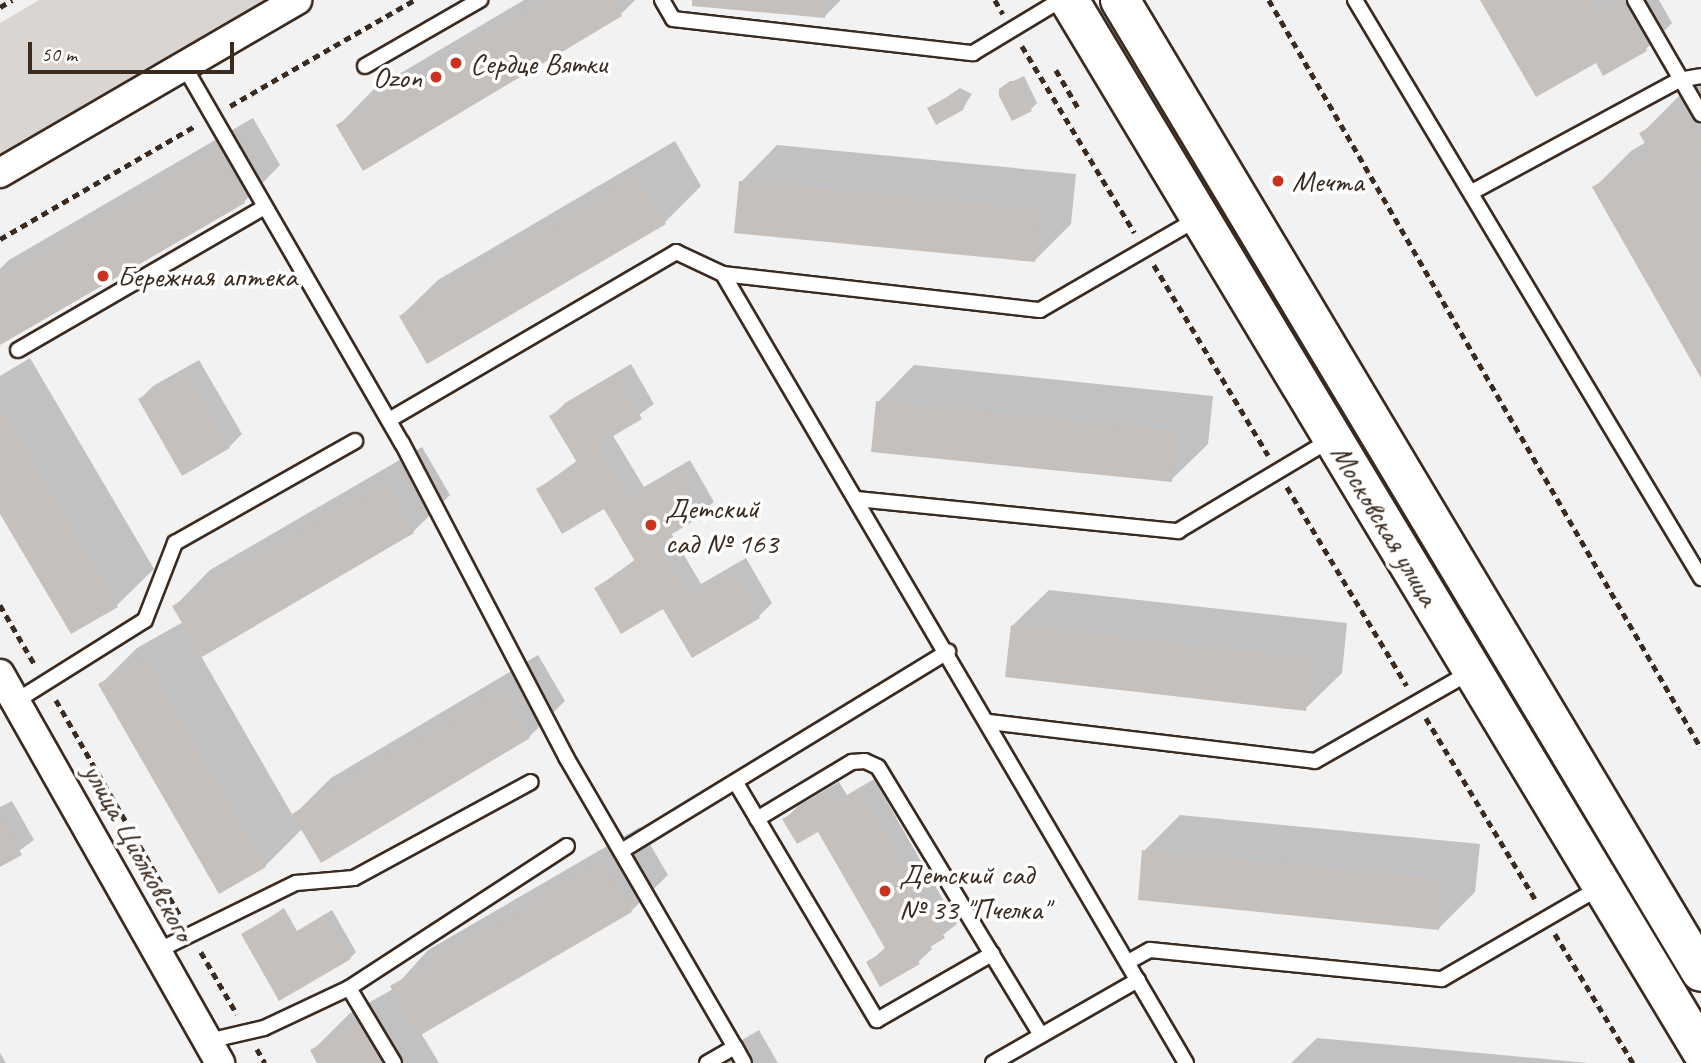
<!DOCTYPE html>
<html>
<head>
<meta charset="utf-8">
<style>
  body { margin:0 }
  #map { position:relative; width:1701px; height:1063px; overflow:hidden; background:#f3f2f2; font-family:Caveat,sans-serif }
  div>[style] { position:absolute }
  .green>* { inset:0; background:#d8d5d2 }
  .shadow>* { inset:0; background:#0003 }
  .building>* { inset:0; background:#c6c0bd }
  .path>* { height:4.5px; margin-top:-2.25px; transform-origin:0; background:repeating-linear-gradient(90deg,#3b2a1e 0 7px,transparent 0 12px) }
  .roads { filter:drop-shadow(2px 0 #3b2a1e) drop-shadow(-2px 0 #3b2a1e) drop-shadow(0 2px #3b2a1e) drop-shadow(0 -2px #3b2a1e) }
  .service>* { height:14px; margin:-7px; padding:0 7px; transform-origin:7px; border-radius:7px; background:#fff }
  .minor>* { height:28px; margin:-14px; padding:0 14px; transform-origin:14px; border-radius:14px; background:#fff }
  .secondary>* { height:38px; margin:-19px; padding:0 19px; transform-origin:19px; border-radius:19px; background:#fff }
  .dots>* { width:19px; height:19px; translate:-50% -50%; box-sizing:border-box; border:4px solid #fff; border-radius:50% }
  span { translate:-50% -50%; white-space:nowrap; text-align:center; line-height:1.15; -webkit-text-stroke:7px #fff; paint-order:stroke }
  .poi-label { font-size:30px; color:#3b2a1e }
  .left { translate:0 -50%; text-align:left }
  .right { translate:-100% -50%; text-align:right }
  .street-label { font-size:30px; color:#3b2a1e }
  .scale { position:absolute; left:28px; top:42px; width:206px; height:32px; box-sizing:border-box; border:4px solid #3b2a1e; border-top:0; padding-left:9px; font-size:21px; line-height:24px; white-space:nowrap; color:#3b2a1e; -webkit-text-stroke:5px #fff; paint-order:stroke }
</style>
</head>
<body>
<div id="map">
  <div class="green">
    <i style="clip-path:polygon(39px 0,265px 0,0 155px,0 23px)"></i>
  </div>
  <div class="shadow">
    <i style="clip-path:polygon(524px 0,635px 0,621px 14px,338px 126px,374px 89px)"></i>
    <i style="clip-path:polygon(694px 0,841px 0,824px 17px)"></i>
    <i style="clip-path:polygon(1482px 0,1659px 0,1672px 23px,1646px 49px,1596px 60px)"></i>
    <i style="clip-path:polygon(1024px 76px,1037px 103px,1031px 109px,1005px 85px)"></i>
    <i style="clip-path:polygon(1701px 84px,1701px 374px,1595px 187px,1631px 151px,1646px 142px,1641px 134px,1678px 97px)"></i>
    <i style="clip-path:polygon(960px 88px,972px 94px,962px 109px,929px 109px)"></i>
    <i style="clip-path:polygon(253px 118px,280px 165px,244px 202px,0 343px,0 269px,9px 260px)"></i>
    <i style="clip-path:polygon(675px 141px,701px 186px,665px 222px,401px 316px,438px 280px)"></i>
    <i style="clip-path:polygon(777px 145px,1076px 174px,1071px 224px,1035px 260px,741px 182px)"></i>
    <i style="clip-path:polygon(30px 358px,154px 569px,117px 605px,71px 632px,0 510px,0 376px)"></i>
    <i style="clip-path:polygon(199px 360px,242px 434px,229px 447px,140px 399px,153px 386px)"></i>
    <i style="clip-path:polygon(631px 364px,654px 404px,612px 434px,644px 487px,690px 460px,714px 502px,671px 533px,701px 584px,746px 558px,772px 603px,759px 616px,596px 588px,636px 559px,605px 507px,538px 489px,578px 460px,552px 416px,565px 403px)"></i>
    <i style="clip-path:polygon(914px 365px,1213px 396px,1208px 444px,1171px 480px,878px 402px)"></i>
    <i style="clip-path:polygon(422px 447px,450px 495px,413px 532px,201px 656px,293px 816px,331px 778px,538px 655px,565px 701px,529px 737px,303px 828px,265px 866px,100px 685px,137px 648px,183px 622px,174px 607px,210px 570px)"></i>
    <i style="clip-path:polygon(1049px 590px,1347px 623px,1342px 673px,1305px 709px,1012px 626px)"></i>
    <i style="clip-path:polygon(874px 779px,957px 924px,930px 945px,932px 949px,918px 962px,868px 963px,886px 947px,819px 829px,784px 820px,798px 806px,839px 782px,847px 795px)"></i>
    <i style="clip-path:polygon(12px 801px,34px 840px,0 865px,0 807px)"></i>
    <i style="clip-path:polygon(1180px 815px,1480px 844px,1475px 892px,1439px 928px,1144px 851px)"></i>
    <i style="clip-path:polygon(640px 827px,668px 875px,631px 911px,421px 1033px,439px 1063px,319px 1063px,312px 1051px,349px 1014px,393px 989px,428px 950px)"></i>
    <i style="clip-path:polygon(284px 908px,297px 931px,332px 910px,356px 952px,350px 958px,243px 935px)"></i>
    <i style="clip-path:polygon(759px 1030px,778px 1063px,703px 1063px)"></i>
    <i style="clip-path:polygon(1317px 1038px,1588px 1063px,1291px 1063px)"></i>
    <i style="clip-path:polygon(0 1053px,6px 1063px,0 1063px)"></i>
  </div>
  <div class="building">
    <i style="clip-path:polygon(546px 0,612px 0,622px 16px,363px 171px,336px 125px)"></i>
    <i style="clip-path:polygon(692px 0,827px 0,825px 18px,692px 6px)"></i>
    <i style="clip-path:polygon(1480px 0,1590px 0,1599px 15px,1619px 3px,1647px 51px,1603px 76px,1596px 63px,1536px 97px)"></i>
    <i style="clip-path:polygon(1010px 81px,1017px 81px,1032px 111px,1012px 121px,999px 96px,999px 89px)"></i>
    <i style="clip-path:polygon(953px 94px,967px 101px,963px 110px,936px 125px,927px 108px)"></i>
    <i style="clip-path:polygon(1683px 109px,1701px 141px,1701px 168px,1696px 171px,1701px 180px,1701px 378px,1592px 187px,1651px 154px,1639px 133px)"></i>
    <i style="clip-path:polygon(216px 153px,245px 203px,0 345px,0 279px)"></i>
    <i style="clip-path:polygon(638px 176px,666px 224px,427px 364px,399px 316px)"></i>
    <i style="clip-path:polygon(739px 181px,1040px 210px,1035px 262px,734px 233px)"></i>
    <i style="clip-path:polygon(185px 372px,230px 448px,182px 476px,138px 399px)"></i>
    <i style="clip-path:polygon(617px 376px,642px 419px,598px 445px,630px 499px,676px 472px,702px 516px,657px 543px,688px 596px,732px 570px,760px 618px,692px 658px,663px 609px,621px 634px,594px 588px,636px 563px,604px 509px,562px 534px,536px 489px,578px 464px,549px 416px)"></i>
    <i style="clip-path:polygon(876px 401px,1177px 431px,1172px 482px,871px 452px)"></i>
    <i style="clip-path:polygon(0 404px,118px 607px,71px 634px,0 514px)"></i>
    <i style="clip-path:polygon(385px 483px,414px 533px,202px 657px,172px 606px)"></i>
    <i style="clip-path:polygon(1011px 625px,1312px 659px,1306px 711px,1005px 677px)"></i>
    <i style="clip-path:polygon(145px 657px,266px 867px,219px 894px,98px 684px)"></i>
    <i style="clip-path:polygon(501px 690px,530px 738px,321px 863px,292px 814px)"></i>
    <i style="clip-path:polygon(860px 791px,945px 938px,915px 956px,920px 964px,880px 987px,866px 962px,886px 950px,818px 832px,797px 844px,782px 819px,825px 794px,833px 807px)"></i>
    <i style="clip-path:polygon(0 815px,22px 855px,0 867px)"></i>
    <i style="clip-path:polygon(1142px 850px,1444px 880px,1439px 930px,1138px 900px)"></i>
    <i style="clip-path:polygon(604px 862px,632px 912px,419px 1036px,390px 986px)"></i>
    <i style="clip-path:polygon(278px 913px,291px 936px,325px 915px,351px 959px,279px 1001px,241px 934px)"></i>
    <i style="clip-path:polygon(358px 1023px,382px 1063px,317px 1063px,310px 1050px)"></i>
  </div>
  <div class="path">
    <i style="left:995px;top:0;width:16px;rotate:60deg"></i>
    <i style="left:1269px;top:0;width:864px;rotate:59.99deg"></i>
    <i style="left:0;top:7px;width:14px;rotate:-30deg"></i>
    <i style="left:1022px;top:46px;width:218px;rotate:58.9deg"></i>
    <i style="left:1056px;top:70px;width:45px;rotate:59.5deg"></i>
    <i style="left:230px;top:106px;width:212px;rotate:-29.9deg"></i>
    <i style="left:0;top:239px;width:225px;rotate:-30.1deg"></i>
    <i style="left:1154px;top:265px;width:222px;rotate:59deg"></i>
    <i style="left:1287px;top:487px;width:232px;rotate:58.9deg"></i>
    <i style="left:0;top:605px;width:69px;rotate:59.7deg"></i>
    <i style="left:56px;top:700px;width:250px;rotate:60.1deg"></i>
    <i style="left:1426px;top:718px;width:215px;rotate:58.9deg"></i>
    <i style="left:1555px;top:934px;width:151px;rotate:58.8deg"></i>
    <i style="left:201px;top:952px;width:72px;rotate:59.9deg"></i>
    <i style="left:257px;top:1049px;width:16px;rotate:60deg"></i>
  </div>
  <div class="roads">
    <div class="service">
      <i style="left:662px;top:0;width:22px;rotate:60deg"></i>
      <i style="left:673px;top:19px;width:302px;rotate:6.5deg"></i>
      <i style="left:973px;top:53px;width:103px;rotate:-31.1deg"></i>
      <i style="left:1355px;top:0;width:674px;rotate:59.09deg"></i>
      <i style="left:1635px;top:0;width:132px;rotate:59.9deg"></i>
      <i style="left:184px;top:66px;width:435px;rotate:60deg"></i>
      <i style="left:402px;top:443px;width:354px;rotate:62.4deg"></i>
      <i style="left:566px;top:757px;width:336px;rotate:59.8deg"></i>
      <i style="left:365px;top:66px;width:133px;rotate:-29.9deg"></i>
      <i style="left:1472px;top:192px;width:235px;rotate:-28.4deg"></i>
      <i style="left:1679px;top:80px;width:22px;rotate:-10deg"></i>
      <i style="left:18px;top:350px;width:285px;rotate:-30.1deg"></i>
      <i style="left:389px;top:420px;width:333px;rotate:-30.3deg"></i>
      <i style="left:676px;top:252px;width:52px;rotate:25.1deg"></i>
      <i style="left:856px;top:499px;width:324px;rotate:5.7deg"></i>
      <i style="left:1178px;top:531px;width:179px;rotate:-30.9deg"></i>
      <i style="left:16px;top:701px;width:152px;rotate:-32.1deg"></i>
      <i style="left:145px;top:620px;width:83px;rotate:-68.7deg"></i>
      <i style="left:175px;top:543px;width:207px;rotate:-29.5deg"></i>
      <i style="left:989px;top:722px;width:328px;rotate:6.8deg"></i>
      <i style="left:1315px;top:761px;width:181px;rotate:-29.8deg"></i>
      <i style="left:736px;top:783px;width:276px;rotate:59.3deg"></i>
      <i style="left:877px;top:1020px;width:133px;rotate:-29.9deg"></i>
      <i style="left:757px;top:819px;width:111px;rotate:-31deg"></i>
      <i style="left:852px;top:762px;width:13px;rotate:-4deg"></i>
      <i style="left:865px;top:761px;width:14px;rotate:25deg"></i>
      <i style="left:878px;top:767px;width:314px;rotate:58.7deg"></i>
      <i style="left:623px;top:850px;width:381px;rotate:-31.4deg"></i>
      <i style="left:157px;top:951px;width:155px;rotate:-26.1deg"></i>
      <i style="left:296px;top:883px;width:58px;rotate:-4.9deg"></i>
      <i style="left:354px;top:878px;width:201px;rotate:-28.5deg"></i>
      <i style="left:1128px;top:962px;width:25px;rotate:-29deg"></i>
      <i style="left:1150px;top:950px;width:293px;rotate:5.7deg"></i>
      <i style="left:1442px;top:979px;width:184px;rotate:-30.1deg"></i>
      <i style="left:349px;top:988px;width:260px;rotate:-33.1deg"></i>
      <i style="left:208px;top:1041px;width:57px;rotate:-13.1deg"></i>
      <i style="left:264px;top:1028px;width:94px;rotate:-25.2deg"></i>
      <i style="left:349px;top:988px;width:87px;rotate:59deg"></i>
      <i style="left:707px;top:1063px;width:32px;rotate:-30deg"></i>
      <i style="left:735px;top:1047px;width:18px;rotate:61deg"></i>
      <i style="left:993px;top:1063px;width:167px;rotate:-29.8deg"></i>
      <i style="left:1186px;top:1063px;width:915px;rotate:-120.41deg"></i>
      <i style="left:723px;top:274px;width:319px;rotate:6.5deg"></i>
      <i style="left:1040px;top:310px;width:181px;rotate:-30.1deg"></i>
    </div>
    <div class="minor">
      <i style="left:0;top:173px;width:344px;rotate:-30.2deg"></i>
      <i style="left:0;top:674px;width:447px;rotate:60.5deg"></i>
    </div>
    <div class="secondary">
      <i style="left:1069px;top:0;width:1226px;rotate:58.96deg"></i>
      <i style="left:1120px;top:0;width:1132px;rotate:59.13deg"></i>
    </div>
  </div>
  <div class="dots">
    <i style="left:456px;top:63px;background:#c8321e"></i>
    <i style="left:436px;top:77px;background:#c8321e"></i>
    <i style="left:1278px;top:181px;background:#c8321e"></i>
    <i style="left:103px;top:276px;background:#c8321e"></i>
    <i style="left:651px;top:525px;background:#c8321e"></i>
    <i style="left:885px;top:891px;background:#c8321e"></i>
  </div>
  <div class="poi-label">
    <span class="left" style="left:470px;top:63px">Сердце Вятки</span>
    <span class="right" style="left:422px;top:77px">Ozon</span>
    <span class="left" style="left:1292px;top:181px">Мечта</span>
    <span class="left" style="left:117px;top:276px">Бережная аптека</span>
    <span class="left" style="left:665px;top:525px">Детский<br>сад № 163</span>
    <span class="left" style="left:899px;top:891px">Детский сад<br>№ 33 "Пчелка"</span>
  </div>
  <div class="street-label">
    <span style="left:1385px;top:525px;rotate:59deg">Московская улица</span>
    <span style="left:139px;top:852px;rotate:61deg">улица Циолковского</span>
  </div>
  <div class="scale">50 m</div>
</div>
</body>
</html>
